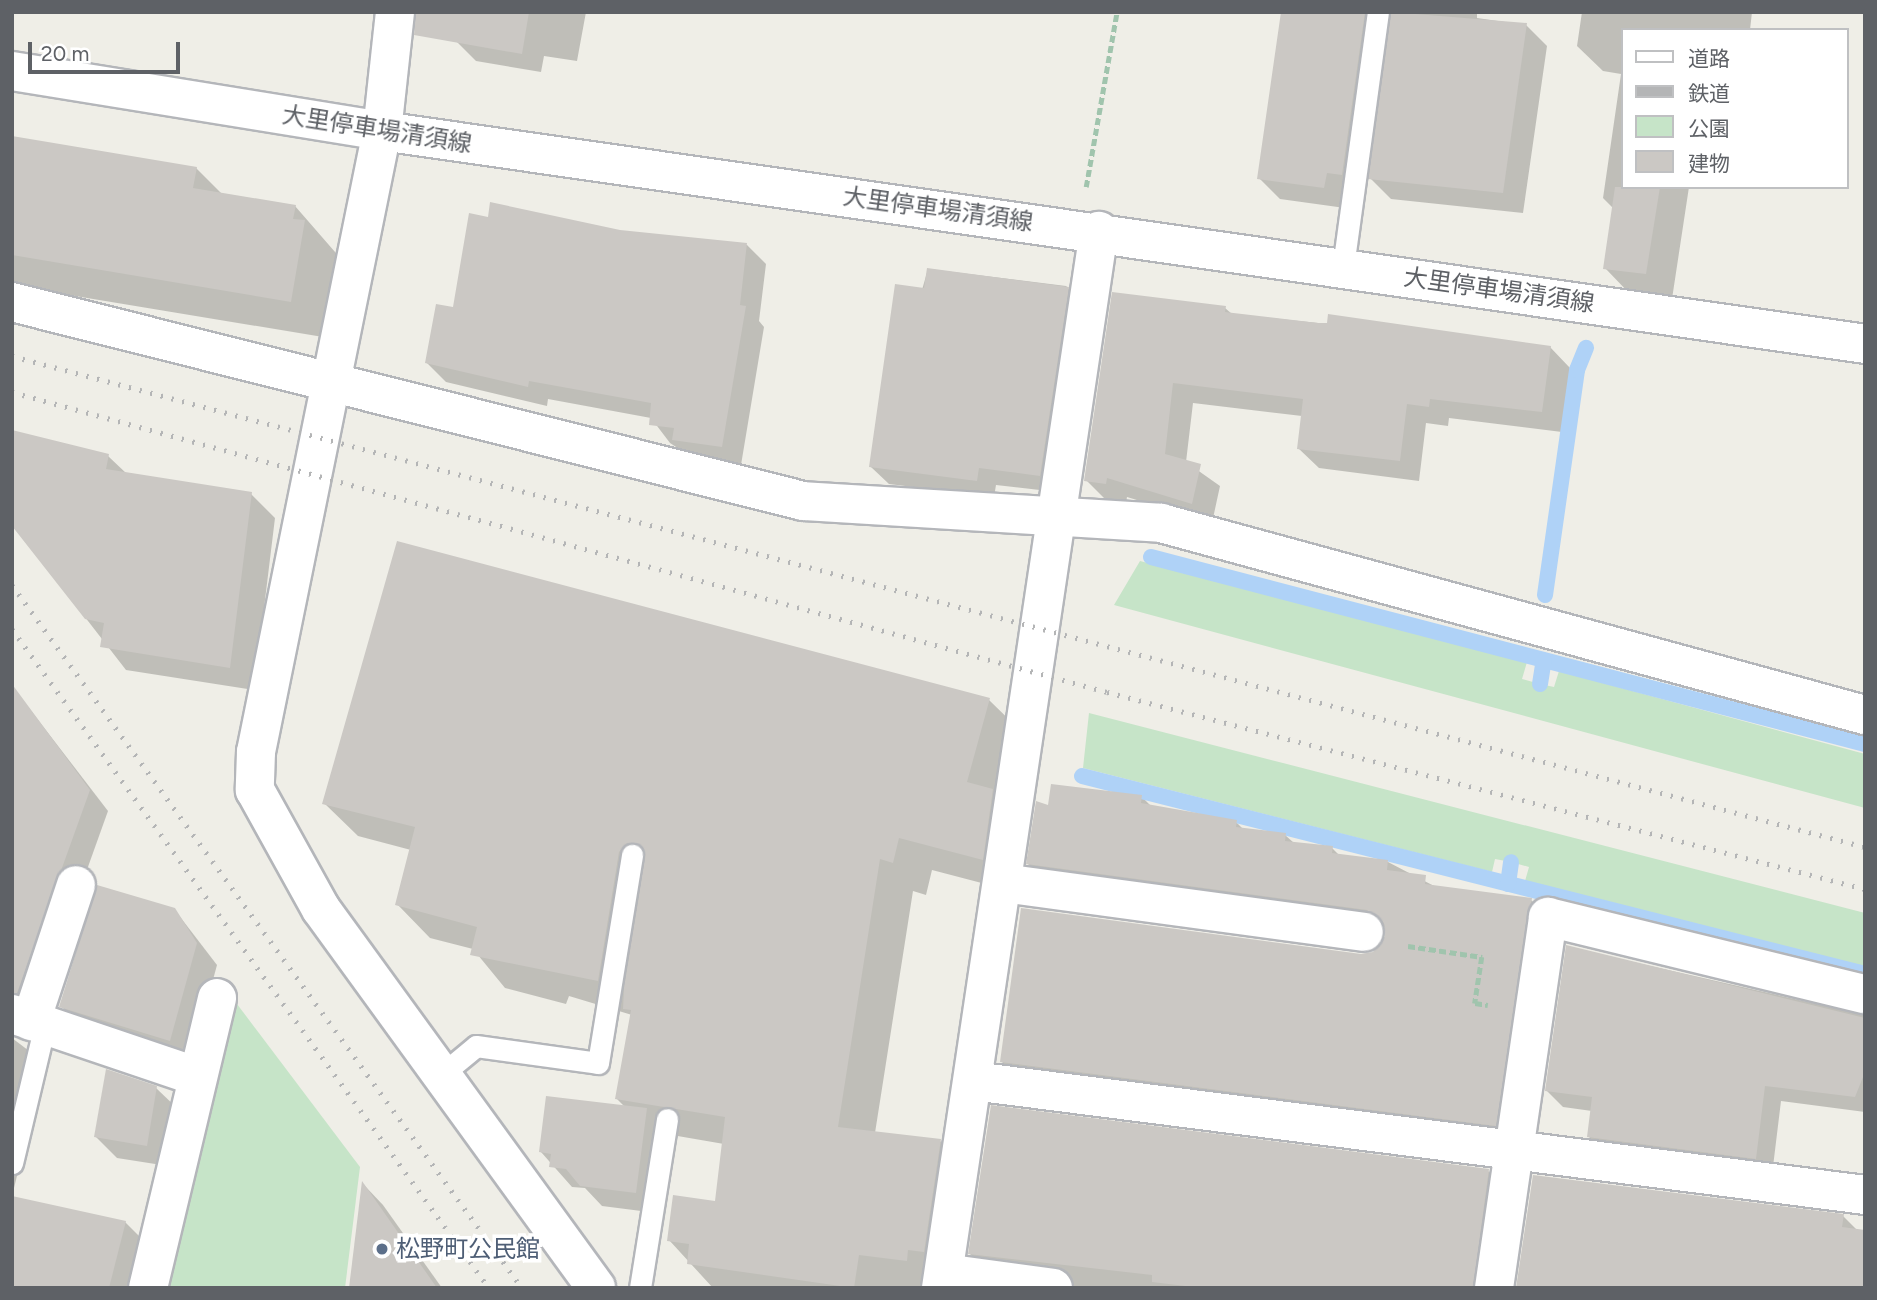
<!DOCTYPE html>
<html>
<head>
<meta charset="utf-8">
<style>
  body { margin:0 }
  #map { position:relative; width:1877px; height:1300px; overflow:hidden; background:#efeee7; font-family:Figtree,"Noto Sans JP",sans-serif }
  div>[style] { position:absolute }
  .green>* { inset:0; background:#c6e4c8 }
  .shadow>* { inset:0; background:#0003 }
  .stream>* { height:16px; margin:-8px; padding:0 8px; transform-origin:8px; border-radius:8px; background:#afd2f7 }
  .building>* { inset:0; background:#cbc8c4 }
  .path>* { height:4.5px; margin-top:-2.25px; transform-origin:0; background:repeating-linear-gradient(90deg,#a0c4ad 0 7px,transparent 0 10.5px) }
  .roads { filter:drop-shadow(2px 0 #b4b6ba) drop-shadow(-2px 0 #b4b6ba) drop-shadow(0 2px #b4b6ba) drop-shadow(0 -2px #b4b6ba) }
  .service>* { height:21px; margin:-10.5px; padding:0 10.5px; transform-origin:10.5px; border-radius:10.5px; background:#fff }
  .minor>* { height:38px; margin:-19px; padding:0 19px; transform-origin:19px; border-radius:19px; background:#fff }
  .tertiary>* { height:38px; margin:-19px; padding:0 19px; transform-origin:19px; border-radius:19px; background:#fff }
  .secondary>* { height:38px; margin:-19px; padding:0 19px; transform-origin:19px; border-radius:19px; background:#fff }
  .rail>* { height:5px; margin-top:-2.5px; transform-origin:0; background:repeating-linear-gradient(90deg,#b4b5b6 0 2px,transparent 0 11px) }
  .dots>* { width:19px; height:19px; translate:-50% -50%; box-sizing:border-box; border:4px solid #fff; border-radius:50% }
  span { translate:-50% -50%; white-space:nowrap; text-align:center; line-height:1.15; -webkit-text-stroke:7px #fff; paint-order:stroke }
  .street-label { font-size:24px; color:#5e6166 }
  .service-label { font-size:24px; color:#4e5e75 }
  .left { translate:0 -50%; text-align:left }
  .frame { position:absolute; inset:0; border:14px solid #5e6166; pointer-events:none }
  .legend { position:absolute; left:1621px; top:28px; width:228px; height:161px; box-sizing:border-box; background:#fff; border:2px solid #bfc0c2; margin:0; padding:9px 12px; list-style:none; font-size:21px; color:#5e6166 }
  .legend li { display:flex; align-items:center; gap:14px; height:35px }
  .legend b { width:35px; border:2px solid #bfc0c2 }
  .scale { position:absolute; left:28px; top:42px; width:152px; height:32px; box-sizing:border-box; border:4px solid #5e6166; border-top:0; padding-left:9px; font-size:21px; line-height:24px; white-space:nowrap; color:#5e6166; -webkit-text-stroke:5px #fff; paint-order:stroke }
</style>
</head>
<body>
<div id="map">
  <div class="green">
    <i style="clip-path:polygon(1140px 561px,1527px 662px,1522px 679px,1540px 684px,1554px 687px,1559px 671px,1865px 754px,1865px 808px,1114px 605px)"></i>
    <i style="clip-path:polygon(1089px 713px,1865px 913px,1865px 967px,1525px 881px,1529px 867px,1511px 862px,1495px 859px,1492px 872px,1083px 768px)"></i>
    <i style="clip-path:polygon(237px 1004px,360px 1167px,345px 1288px,169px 1288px)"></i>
  </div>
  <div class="shadow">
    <i style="clip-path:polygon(462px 12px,586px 12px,577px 61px,544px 56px,541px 72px,476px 61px,456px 41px)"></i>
    <i style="clip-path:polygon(1283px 12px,1477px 12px,1477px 18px,1526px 25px,1547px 46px,1523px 213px,1391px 199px,1370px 178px,1382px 64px,1363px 195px,1345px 208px,1280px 199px,1259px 178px)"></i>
    <i style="clip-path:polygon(1582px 12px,1752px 12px,1750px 30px,1623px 30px,1623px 187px,1689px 187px,1672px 299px,1630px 294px,1605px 268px,1614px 209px,1603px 198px,1621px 74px,1603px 71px,1577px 46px)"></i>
    <i style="clip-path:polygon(12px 138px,196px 168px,222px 194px,295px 206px,342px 260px,329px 338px,63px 294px,61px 307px,12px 297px)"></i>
    <i style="clip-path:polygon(620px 232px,747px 245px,766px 264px,759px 321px,764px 327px,741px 465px,693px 458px,670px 443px,651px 418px,548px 399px,547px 406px,446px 382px,427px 363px,454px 309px)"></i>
    <i style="clip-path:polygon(928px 269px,1066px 286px,1083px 303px,1057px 492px,996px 485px,994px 497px,889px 484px,871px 467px)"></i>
    <i style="clip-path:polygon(1225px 308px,1232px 314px,1550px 347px,1570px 368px,1562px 432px,1449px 418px,1448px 426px,1426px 423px,1419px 481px,1319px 468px,1298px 448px,1302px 416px,1193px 403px,1186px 462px,1220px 486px,1212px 523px,1127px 497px,1126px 503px,1106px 500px,1086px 480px)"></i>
    <i style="clip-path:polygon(108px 456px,127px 474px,251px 494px,275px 518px,254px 690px,126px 670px,12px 523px)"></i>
    <i style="clip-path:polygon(12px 686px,108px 811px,36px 1012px,12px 1027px)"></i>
    <i style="clip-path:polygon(989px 700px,1023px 733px,1016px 892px,932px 870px,926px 895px,913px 891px,875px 1133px,940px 1141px,974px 1174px,957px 1288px,713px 1288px,669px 1240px,716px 1202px,724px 1144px,666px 1134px,657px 1213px,602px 1206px,585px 1188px,572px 1187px,541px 1152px,626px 1108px,617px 1099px,632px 1015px,569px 996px,566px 1004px,505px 988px,473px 949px,430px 938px,397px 904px,411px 850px,358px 836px,324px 803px)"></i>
    <i style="clip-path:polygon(1141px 796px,1152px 807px,1236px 822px,1244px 830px,1285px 835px,1294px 843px,1332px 848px,1340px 856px,1388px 862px,1436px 887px,1531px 900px,1548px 917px,1512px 1142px,1019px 1079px,1002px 1062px,1374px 954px,1387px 936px,1386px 927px,1046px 881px,1028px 864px,1050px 807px)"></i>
    <i style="clip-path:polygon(174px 909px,217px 965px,191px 1061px,82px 1027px,61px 1006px)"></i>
    <i style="clip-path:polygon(1567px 947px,1865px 1015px,1865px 1112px,1781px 1101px,1772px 1175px,1606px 1153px,1589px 1137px,1592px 1111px,1563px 1107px,1547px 1091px)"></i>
    <i style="clip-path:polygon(12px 1038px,45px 1063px,12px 1196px)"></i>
    <i style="clip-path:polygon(156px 1088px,178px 1109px,168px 1166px,117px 1158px,96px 1137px)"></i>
    <i style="clip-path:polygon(1488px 1171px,1508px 1190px,1494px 1288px,1076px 1288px,990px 1273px,970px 1254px)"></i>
    <i style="clip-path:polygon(364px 1185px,383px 1205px,442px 1288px,351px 1288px)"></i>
    <i style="clip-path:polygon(1843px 1216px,1858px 1231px,1518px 1288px)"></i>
    <i style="clip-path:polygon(125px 1222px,144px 1241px,134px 1288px,12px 1288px)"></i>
  </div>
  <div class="stream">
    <i style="left:1151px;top:557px;width:738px;rotate:14.68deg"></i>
    <i style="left:1545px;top:595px;width:227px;rotate:-81.9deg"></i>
    <i style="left:1577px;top:370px;width:24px;rotate:-68deg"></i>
    <i style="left:1540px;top:684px;width:24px;rotate:-81deg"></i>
    <i style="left:1082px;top:776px;width:808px;rotate:14.19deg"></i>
    <i style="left:1508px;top:884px;width:22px;rotate:-82deg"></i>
  </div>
  <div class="building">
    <i style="clip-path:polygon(416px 12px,529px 12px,522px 54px,414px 35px)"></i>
    <i style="clip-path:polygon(1281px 12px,1365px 12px,1342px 175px,1327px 173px,1324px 188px,1257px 179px)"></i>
    <i style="clip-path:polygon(1391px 12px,1527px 23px,1503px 193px,1368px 179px)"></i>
    <i style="clip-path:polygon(12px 136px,197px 167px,193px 188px,296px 205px,293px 219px,305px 220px,291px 302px,12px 255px)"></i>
    <i style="clip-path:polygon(1615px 187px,1660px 187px,1646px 274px,1603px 269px)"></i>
    <i style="clip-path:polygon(490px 202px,620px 230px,747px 243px,740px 305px,746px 306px,722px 447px,672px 440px,674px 428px,649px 425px,651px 403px,529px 381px,528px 387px,425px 363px,436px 304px,453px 307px,469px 213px,488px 217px)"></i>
    <i style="clip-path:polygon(927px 268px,1069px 287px,1040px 476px,979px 468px,977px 481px,869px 467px,895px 284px,924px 288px)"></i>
    <i style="clip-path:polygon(1112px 292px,1226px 306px,1225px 312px,1318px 323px,1327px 323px,1328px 314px,1551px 346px,1542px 412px,1430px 399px,1429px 407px,1407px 404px,1400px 461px,1297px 449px,1303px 399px,1173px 383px,1165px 454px,1201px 464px,1192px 504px,1107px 478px,1106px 484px,1084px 481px)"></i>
    <i style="clip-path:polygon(12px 430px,109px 454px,106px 469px,252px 492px,230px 668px,100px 647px,104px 623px,85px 619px,12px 526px)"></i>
    <i style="clip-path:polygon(397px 541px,990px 698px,967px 782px,993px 789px,983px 860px,899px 838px,893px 863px,880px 859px,838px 1127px,941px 1139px,924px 1252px,908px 1250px,907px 1261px,859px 1255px,854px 1288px,687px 1264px,689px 1244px,667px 1241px,673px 1195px,715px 1201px,725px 1117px,615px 1099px,631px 1010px,623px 1009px,624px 988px,645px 857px,640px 844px,627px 843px,619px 852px,598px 981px,470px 955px,477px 927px,395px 905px,415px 827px,322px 804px)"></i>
    <i style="clip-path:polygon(12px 684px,90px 790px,17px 993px,12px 993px)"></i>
    <i style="clip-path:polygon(1051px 784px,1142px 795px,1141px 803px,1237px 820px,1236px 827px,1286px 833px,1285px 841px,1333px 846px,1332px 853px,1388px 860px,1387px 870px,1426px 875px,1425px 884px,1532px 898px,1496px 1126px,1000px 1062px,1021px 908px,1361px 954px,1373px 952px,1385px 936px,1384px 923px,1367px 910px,1026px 864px,1036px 801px,1048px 805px)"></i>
    <i style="clip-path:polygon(97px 885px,175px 908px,197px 943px,170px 1041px,59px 1007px)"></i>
    <i style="clip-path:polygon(1566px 945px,1865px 1018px,1865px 1072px,1855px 1097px,1765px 1086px,1756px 1159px,1587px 1137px,1592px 1097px,1545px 1091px)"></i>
    <i style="clip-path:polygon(106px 1069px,157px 1086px,147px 1146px,94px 1137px)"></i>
    <i style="clip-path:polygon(546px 1096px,647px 1108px,636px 1193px,580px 1186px,566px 1169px,549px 1167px,551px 1154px,539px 1152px)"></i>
    <i style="clip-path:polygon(991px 1105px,1489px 1169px,1473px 1288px,1202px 1288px,1152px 1282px,1152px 1275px,968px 1254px)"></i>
    <i style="clip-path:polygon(1533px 1175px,1844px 1214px,1842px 1227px,1865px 1230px,1865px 1288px,1516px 1288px)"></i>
    <i style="clip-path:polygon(362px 1181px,437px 1288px,349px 1288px)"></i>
    <i style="clip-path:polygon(12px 1196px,126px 1221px,109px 1288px,12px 1288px)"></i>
  </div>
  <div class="path">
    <i style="left:1086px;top:187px;width:178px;rotate:-80deg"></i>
    <i style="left:1408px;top:946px;width:75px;rotate:8.5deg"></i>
    <i style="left:1482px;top:957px;width:47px;rotate:98.7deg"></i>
    <i style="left:1475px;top:1003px;width:13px;rotate:9deg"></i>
  </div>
  <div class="roads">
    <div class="service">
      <i style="left:1343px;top:267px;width:257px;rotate:-82.2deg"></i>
      <i style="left:441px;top:1075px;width:45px;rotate:-39.6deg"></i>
      <i style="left:476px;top:1046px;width:123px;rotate:7.9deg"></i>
      <i style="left:598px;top:1063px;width:211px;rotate:-80.7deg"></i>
      <i style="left:12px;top:1163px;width:142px;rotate:-76.6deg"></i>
      <i style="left:640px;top:1288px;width:171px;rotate:-80.9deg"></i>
    </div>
    <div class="minor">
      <i style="left:12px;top:302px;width:816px;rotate:14.12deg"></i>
      <i style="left:803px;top:501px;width:359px;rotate:3.5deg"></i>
      <i style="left:1161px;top:523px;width:730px;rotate:15.26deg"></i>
      <i style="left:1003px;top:883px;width:364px;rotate:7.7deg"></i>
      <i style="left:12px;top:1014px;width:196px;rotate:18.7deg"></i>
      <i style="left:31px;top:1021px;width:143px;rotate:-71.7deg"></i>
      <i style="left:973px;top:1081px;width:899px;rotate:7.28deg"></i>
      <i style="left:944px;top:1273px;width:110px;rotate:7.8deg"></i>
      <i style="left:148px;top:1288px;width:298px;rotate:-76.6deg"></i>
      <i style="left:941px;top:1288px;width:1069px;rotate:-81.5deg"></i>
      <i style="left:1494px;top:1288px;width:375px;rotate:-81.7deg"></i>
      <i style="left:1548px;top:917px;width:326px;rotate:13.7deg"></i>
    </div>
    <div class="tertiary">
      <i style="left:395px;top:12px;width:120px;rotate:96.2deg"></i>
      <i style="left:382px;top:131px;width:634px;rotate:101.47deg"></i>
      <i style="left:256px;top:752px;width:38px;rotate:92deg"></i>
      <i style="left:255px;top:790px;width:136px;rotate:61deg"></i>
      <i style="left:321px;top:909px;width:468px;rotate:54deg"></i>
    </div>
    <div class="secondary">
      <i style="left:12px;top:71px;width:375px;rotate:9.2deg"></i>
      <i style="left:382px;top:131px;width:1498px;rotate:8.17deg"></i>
    </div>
  </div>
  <div class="rail">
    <i style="left:12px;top:356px;width:1917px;rotate:14.84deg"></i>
    <i style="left:12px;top:392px;width:1135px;rotate:15.32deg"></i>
    <i style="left:1107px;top:692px;width:783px;rotate:14.57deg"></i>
    <i style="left:12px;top:585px;width:869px;rotate:54.04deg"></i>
    <i style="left:12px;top:629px;width:814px;rotate:54.1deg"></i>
  </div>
  <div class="dots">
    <i style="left:382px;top:1249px;background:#5c6f8a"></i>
  </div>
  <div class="street-label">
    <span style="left:377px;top:129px;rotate:9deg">大里停車場清須線</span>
    <span style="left:938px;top:209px;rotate:8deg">大里停車場清須線</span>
    <span style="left:1499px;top:290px;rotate:8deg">大里停車場清須線</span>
  </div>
  <div class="service-label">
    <span class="left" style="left:396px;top:1249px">松野町公民館</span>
  </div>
  <div class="frame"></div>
  <ul class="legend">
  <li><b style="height:9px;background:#fff"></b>道路</li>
  <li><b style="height:9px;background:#b4b5b6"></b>鉄道</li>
  <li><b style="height:19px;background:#c6e4c8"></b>公園</li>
  <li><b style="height:19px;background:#cbc8c4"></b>建物</li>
  </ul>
  <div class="scale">20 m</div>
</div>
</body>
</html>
